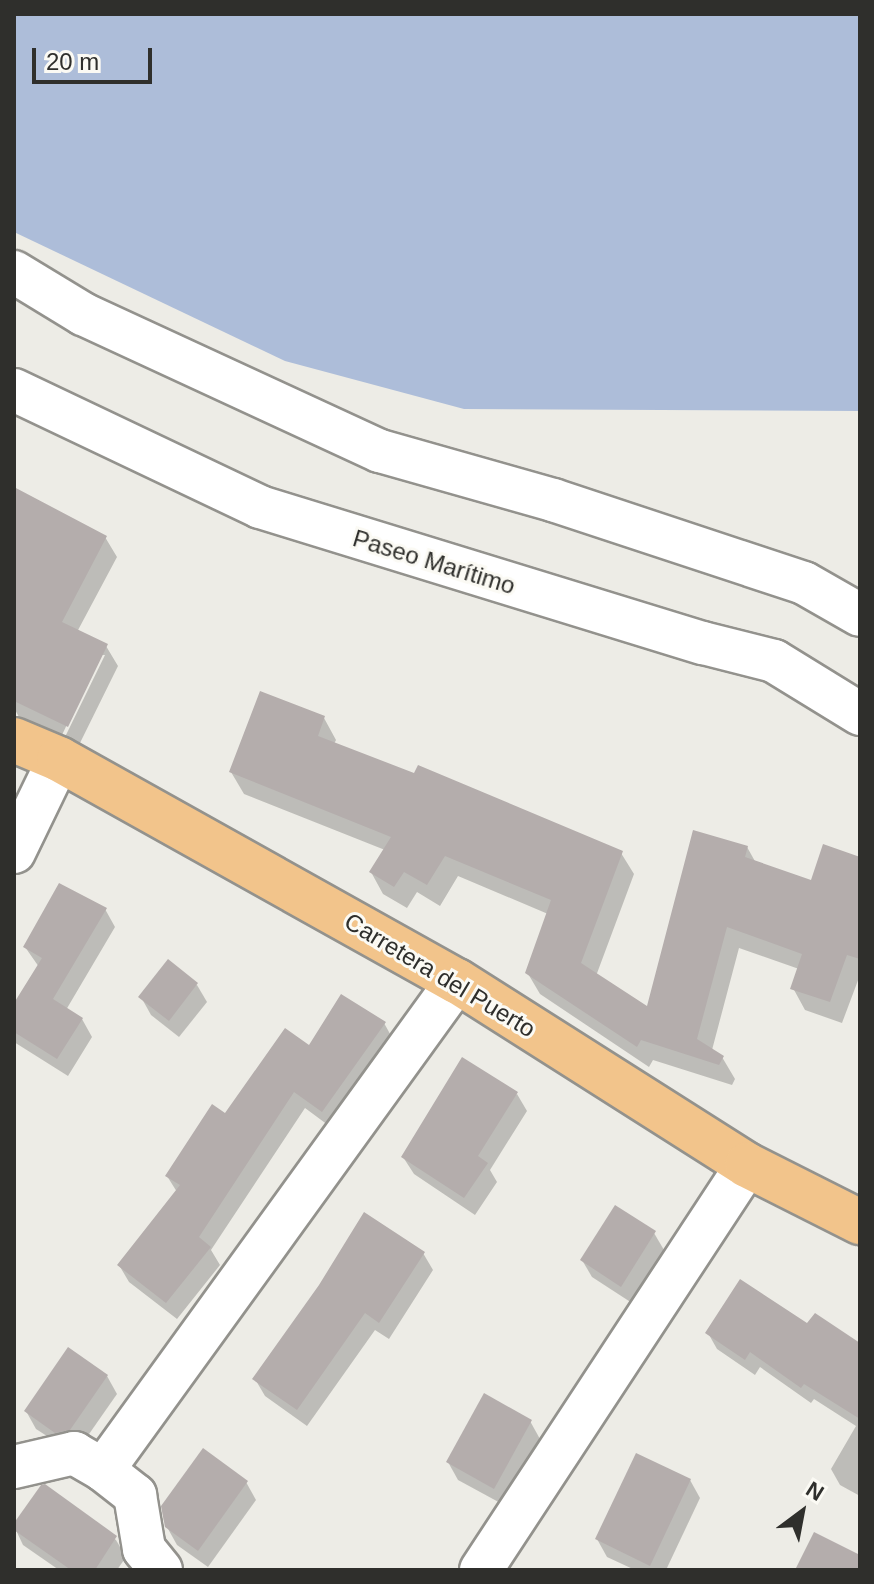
<!DOCTYPE html>
<html>
<head>
<meta charset="utf-8">
<style>
  body { margin:0 }
  #map { position:relative; width:874px; height:1584px; overflow:hidden; background:#edece6; font-family:Arial,sans-serif }
  div>[style] { position:absolute }
  .water>* { inset:0; background:#adbdd9 }
  .shadow>* { inset:0; background:#0003 }
  .building>* { inset:0; background:#b4adac }
  .roads { filter:drop-shadow(2px 0 #93928d) drop-shadow(-2px 0 #93928d) drop-shadow(0 2px #93928d) drop-shadow(0 -2px #93928d) }
  .minor>* { height:42px; margin:-21px; padding:0 21px; transform-origin:21px; border-radius:21px; background:#fff }
  .major>* { height:44px; margin:-22px; padding:0 22px; transform-origin:22px; border-radius:22px; background:#f2c48b }
  span { translate:-50% -50%; white-space:nowrap; text-align:center; line-height:1.15; -webkit-text-stroke:6px #fbfaf4; paint-order:stroke }
  .street-label { font-size:24px; color:#2f2f2c }
  .frame { position:absolute; inset:0; border:16px solid #2f2f2c; pointer-events:none }
  .north { position:absolute; left:762px; top:1472px; width:80px; height:80px; -webkit-text-stroke:6px #fbfaf4; paint-order:stroke; rotate:32deg; font-size:22px; font-weight:700; line-height:32px; text-align:center; color:#2f2f2c }
  .north::after { content:''; display:block; margin:auto; width:28px; height:36px; background:#2f2f2c; clip-path:polygon(50% 0,100% 100%,50% 72%,0 100%) }
  .scale { position:absolute; left:32px; top:48px; width:120px; height:36px; box-sizing:border-box; border:4px solid #2f2f2c; border-top:0; padding-left:10px; font-size:24px; line-height:28px; white-space:nowrap; color:#2f2f2c; -webkit-text-stroke:6px #fbfaf4; paint-order:stroke }
</style>
</head>
<body>
<div id="map">
  <div class="water">
    <i style="clip-path:polygon(14px 14px,860px 14px,860px 411px,464px 409px,285px 361px,14px 232px)"></i>
  </div>
  <div class="shadow">
    <i style="clip-path:polygon(evenodd,14px 489px,105px 537px,117px 557px,77px 632px,106px 646px,118px 666px,79px 745px,19px 717px,14px 708px,14px 489px,100px 655px,105px 655px,65px 737px,62px 735px,100px 655px)"></i>
    <i style="clip-path:polygon(324px 718px,336px 740px,334px 744px,621px 853px,634px 874px,596px 976px,649px 1009px,747px 847px,756px 863px,812px 883px,860px 859px,860px 975px,842px 1023px,805px 1010px,793px 988px,799px 969px,739px 948px,712px 1050px,722px 1057px,735px 1079px,732px 1085px,653px 1060px,649px 1067px,540px 994px,527px 972px,548px 914px,458px 876px,440px 906px,417px 892px,407px 908px,383px 894px,371px 872px,385px 850px,244px 794px,231px 772px)"></i>
    <i style="clip-path:polygon(105px 909px,115px 927px,66px 1010px,82px 1019px,92px 1037px,68px 1076px,14px 1042px,14px 1007px,39px 967px,25px 947px)"></i>
    <i style="clip-path:polygon(197px 985px,207px 1002px,179px 1037px,151px 1015px,141px 997px)"></i>
    <i style="clip-path:polygon(384px 1023px,394px 1041px,332px 1128px,305px 1108px,211px 1250px,220px 1265px,177px 1319px,129px 1282px,119px 1265px,177px 1192px,167px 1176px,225px 1116px,310px 1048px)"></i>
    <i style="clip-path:polygon(517px 1094px,527px 1111px,490px 1170px,497px 1182px,475px 1215px,414px 1174px,403px 1157px)"></i>
    <i style="clip-path:polygon(654px 1233px,664px 1250px,632px 1303px,592px 1277px,582px 1260px)"></i>
    <i style="clip-path:polygon(423px 1253px,433px 1270px,389px 1339px,375px 1330px,307px 1426px,265px 1396px,255px 1379px)"></i>
    <i style="clip-path:polygon(807px 1326px,860px 1344px,860px 1496px,840px 1485px,831px 1469px,856px 1426px,814px 1399px,811px 1403px,760px 1367px,755px 1375px,717px 1349px,708px 1333px)"></i>
    <i style="clip-path:polygon(107px 1376px,117px 1394px,80px 1447px,67px 1449px,36px 1429px,26px 1411px)"></i>
    <i style="clip-path:polygon(530px 1421px,540px 1439px,504px 1505px,458px 1480px,448px 1462px)"></i>
    <i style="clip-path:polygon(690px 1480px,700px 1498px,666px 1570px,635px 1570px,607px 1557px,597px 1539px)"></i>
    <i style="clip-path:polygon(246px 1482px,256px 1500px,208px 1567px,177px 1545px,167px 1527px)"></i>
    <i style="clip-path:polygon(45px 1487px,116px 1540px,126px 1557px,117px 1570px,59px 1570px,23px 1545px,14px 1526px)"></i>
  </div>
  <div class="building">
    <i style="clip-path:polygon(14px 487px,107px 536px,62px 622px,108px 644px,68px 727px,14px 701px)"></i>
    <i style="clip-path:polygon(260px 691px,325px 716px,318px 736px,414px 773px,418px 765px,623px 851px,581px 963px,647px 1006px,693px 830px,748px 846px,745px 857px,811px 880px,823px 844px,860px 857px,860px 959px,847px 955px,830px 1002px,790px 989px,802px 954px,727px 927px,697px 1039px,724px 1056px,719px 1065px,641px 1040px,637px 1047px,525px 973px,551px 900px,445px 856px,427px 885px,404px 872px,394px 887px,369px 872px,391px 837px,229px 772px)"></i>
    <i style="clip-path:polygon(59px 883px,107px 908px,53px 999px,83px 1018px,57px 1059px,14px 1032px,14px 1003px,42px 958px,23px 947px)"></i>
    <i style="clip-path:polygon(168px 959px,198px 983px,169px 1021px,138px 997px)"></i>
    <i style="clip-path:polygon(341px 994px,386px 1022px,322px 1112px,294px 1092px,199px 1237px,211px 1247px,166px 1303px,117px 1265px,180px 1185px,165px 1176px,212px 1104px,225px 1113px,285px 1028px,309px 1045px)"></i>
    <i style="clip-path:polygon(462px 1057px,518px 1092px,478px 1156px,488px 1163px,464px 1198px,401px 1157px)"></i>
    <i style="clip-path:polygon(615px 1205px,656px 1231px,621px 1287px,580px 1260px)"></i>
    <i style="clip-path:polygon(364px 1212px,425px 1252px,379px 1323px,365px 1313px,297px 1410px,252px 1379px,319px 1285px)"></i>
    <i style="clip-path:polygon(740px 1279px,807px 1323px,815px 1313px,860px 1343px,860px 1419px,804px 1384px,801px 1388px,750px 1352px,745px 1360px,705px 1333px)"></i>
    <i style="clip-path:polygon(68px 1347px,108px 1375px,70px 1430px,55px 1433px,24px 1411px)"></i>
    <i style="clip-path:polygon(484px 1393px,532px 1420px,494px 1489px,446px 1462px)"></i>
    <i style="clip-path:polygon(203px 1448px,248px 1481px,198px 1551px,165px 1527px,161px 1506px)"></i>
    <i style="clip-path:polygon(636px 1453px,691px 1479px,650px 1566px,595px 1539px)"></i>
    <i style="clip-path:polygon(45px 1484px,117px 1536px,95px 1570px,71px 1570px,14px 1530px,14px 1523px,41px 1485px)"></i>
    <i style="clip-path:polygon(814px 1532px,860px 1555px,860px 1570px,795px 1570px)"></i>
  </div>
  <div class="roads">
    <div class="minor">
      <i style="left:14px;top:272px;width:81px;rotate:31.3deg"></i>
      <i style="left:83px;top:314px;width:327px;rotate:24.8deg"></i>
      <i style="left:380px;top:451px;width:180px;rotate:15.8deg"></i>
      <i style="left:553px;top:500px;width:264px;rotate:18.3deg"></i>
      <i style="left:804px;top:583px;width:64px;rotate:29.7deg"></i>
      <i style="left:14px;top:390px;width:272px;rotate:25.4deg"></i>
      <i style="left:260px;top:507px;width:463px;rotate:17.1deg"></i>
      <i style="left:703px;top:643px;width:73px;rotate:14.2deg"></i>
      <i style="left:774px;top:661px;width:101px;rotate:31.6deg"></i>
      <i style="left:14px;top:852px;width:103px;rotate:-64.2deg"></i>
      <i style="left:14px;top:1467px;width:62px;rotate:-13.1deg"></i>
      <i style="left:74px;top:1453px;width:34px;rotate:30deg"></i>
      <i style="left:103px;top:1470px;width:41px;rotate:38deg"></i>
      <i style="left:135px;top:1495px;width:55px;rotate:80.5deg"></i>
      <i style="left:144px;top:1549px;width:27px;rotate:51deg"></i>
      <i style="left:103px;top:1470px;width:604px;rotate:-54.1deg"></i>
      <i style="left:481px;top:1570px;width:485px;rotate:-56.7deg"></i>
    </div>
    <div class="major">
      <i style="left:14px;top:740px;width:49px;rotate:22.9deg"></i>
      <i style="left:59px;top:759px;width:456px;rotate:29.2deg"></i>
      <i style="left:457px;top:981px;width:343px;rotate:32.4deg"></i>
      <i style="left:747px;top:1165px;width:127px;rotate:26.8deg"></i>
    </div>
  </div>
  <div class="street-label">
    <span style="left:434px;top:562px;rotate:17deg">Paseo Marítimo</span>
    <span style="left:440px;top:975px;rotate:31deg">Carretera del Puerto</span>
  </div>
  <div class="frame"></div>
  <div class="north">N</div>
  <div class="scale">20 m</div>
</div>
</body>
</html>
